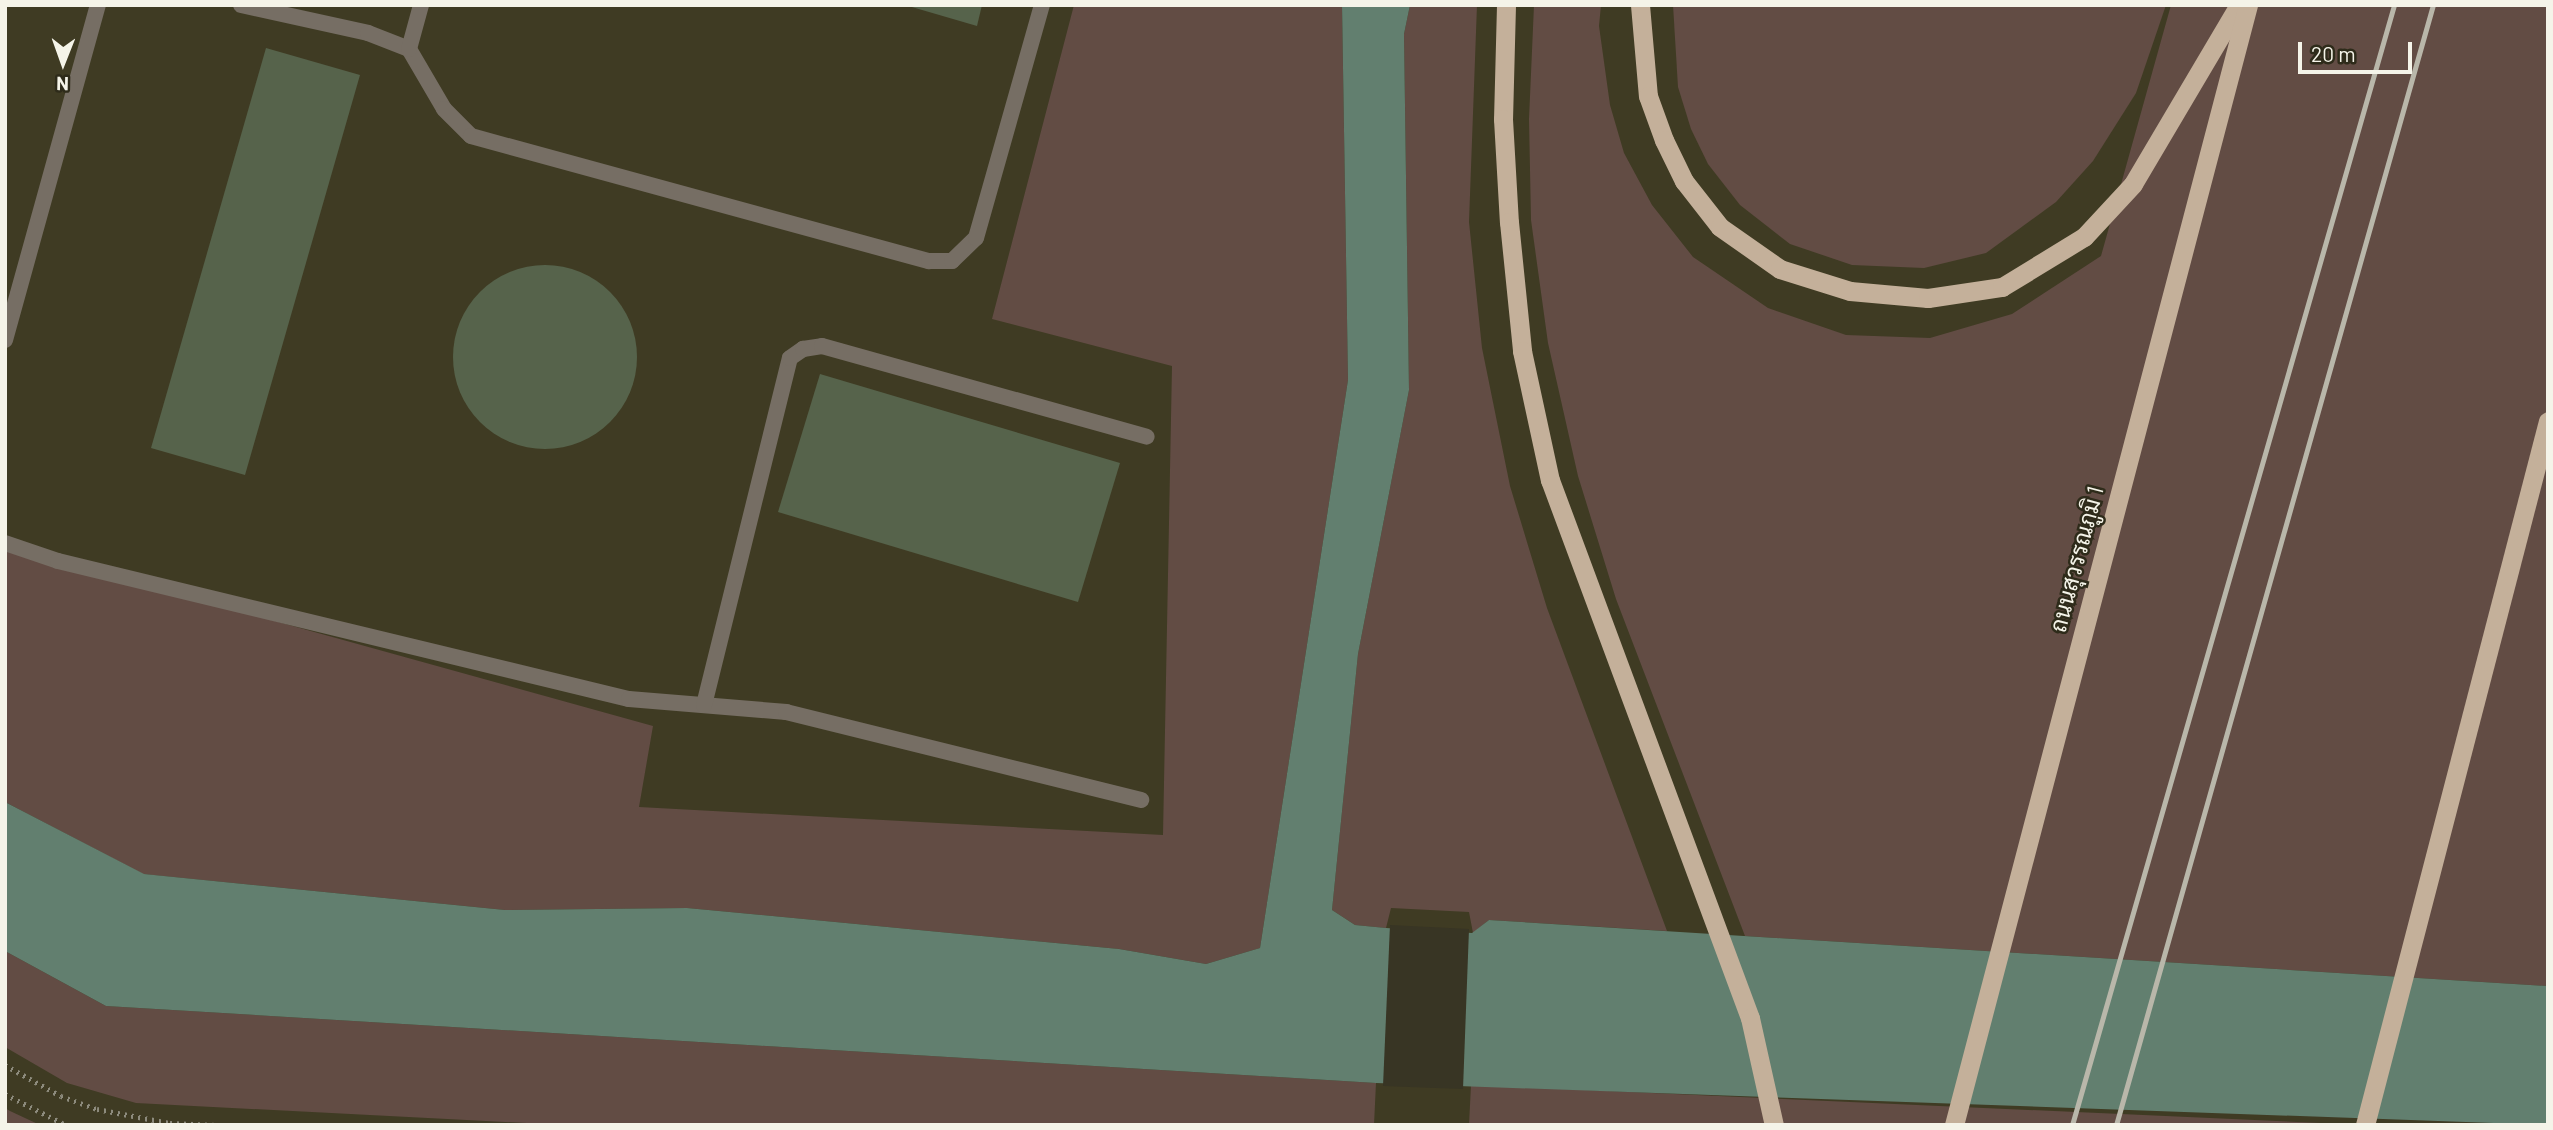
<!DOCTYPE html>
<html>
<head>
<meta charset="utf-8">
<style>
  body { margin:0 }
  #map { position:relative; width:2553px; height:1130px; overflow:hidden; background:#383524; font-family:Barlow,Sarabun,sans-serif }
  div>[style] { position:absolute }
  .built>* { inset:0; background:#3f3b23 }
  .green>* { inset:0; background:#624c44 }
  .water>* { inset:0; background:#627f6f }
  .pier>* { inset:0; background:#383524 }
  .building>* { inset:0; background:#56634b }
  .round { border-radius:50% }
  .path>* { height:4.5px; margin-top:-2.25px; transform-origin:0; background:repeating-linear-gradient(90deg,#8d8b7d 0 2px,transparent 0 7px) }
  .service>* { height:16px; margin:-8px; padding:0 8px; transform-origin:8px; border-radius:8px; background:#766e64 }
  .trunk>* { height:19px; margin:-9.5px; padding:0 9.5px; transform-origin:9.5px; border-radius:9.5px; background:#c4b09a }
  .rail>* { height:5px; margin:-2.5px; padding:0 2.5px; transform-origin:2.5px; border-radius:2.5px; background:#b9b7aa }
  span { translate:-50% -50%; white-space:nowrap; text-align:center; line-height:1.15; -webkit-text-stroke:5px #2e2b1a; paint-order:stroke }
  .street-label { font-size:23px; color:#f5f4e9 }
  .frame { position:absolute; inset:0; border:7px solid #f5f4e9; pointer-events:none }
  .north { position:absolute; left:28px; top:28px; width:70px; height:70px; -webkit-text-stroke:5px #2e2b1a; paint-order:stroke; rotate:181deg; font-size:19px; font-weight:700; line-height:28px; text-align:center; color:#f5f4e9 }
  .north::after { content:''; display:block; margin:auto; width:24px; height:32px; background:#f5f4e9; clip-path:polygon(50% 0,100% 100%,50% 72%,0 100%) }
  .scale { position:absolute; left:2298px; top:42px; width:114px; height:32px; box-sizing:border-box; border:4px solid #f5f4e9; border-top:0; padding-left:9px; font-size:21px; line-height:24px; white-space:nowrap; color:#f5f4e9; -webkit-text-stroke:5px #2e2b1a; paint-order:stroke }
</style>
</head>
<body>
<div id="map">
  <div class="built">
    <i style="clip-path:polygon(5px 5px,2548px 5px,2548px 1125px,5px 1125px)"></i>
  </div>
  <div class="green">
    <i style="clip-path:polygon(1074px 5px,1342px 5px,1348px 380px,1260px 948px,1206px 964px,1119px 949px,687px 908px,505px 910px,143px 874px,5px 802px,5px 546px,653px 726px,639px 807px,1163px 835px,1172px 366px,992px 319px)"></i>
    <i style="clip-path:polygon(1410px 5px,1477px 5px,1469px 222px,1482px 348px,1510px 486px,1547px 608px,1667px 931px,1489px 920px,1473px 933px,1469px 912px,1391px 908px,1386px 928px,1355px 925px,1332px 910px,1358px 654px,1409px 390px,1404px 34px)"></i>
    <i style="clip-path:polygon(1534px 5px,1601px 5px,1599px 26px,1610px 105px,1624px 153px,1652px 205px,1693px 257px,1768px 308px,1846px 335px,1930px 338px,2012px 314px,2101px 256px,2171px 5px,2548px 5px,2548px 986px,1745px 936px,1616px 599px,1578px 476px,1548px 343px,1531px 220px,1529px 119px)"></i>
    <i style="clip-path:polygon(1673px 5px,2166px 5px,2136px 93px,2093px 161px,2056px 202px,1986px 253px,1924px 268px,1852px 265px,1790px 244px,1740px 205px,1708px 164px,1691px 129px,1678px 87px)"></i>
    <i style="clip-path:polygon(5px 951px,106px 1006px,1376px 1083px,1374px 1125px,565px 1125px,136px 1103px,67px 1083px,5px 1047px)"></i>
    <i style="clip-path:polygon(1471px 1085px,2366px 1125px,1469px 1125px)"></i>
    <i style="clip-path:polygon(5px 1108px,10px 1111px,40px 1125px,5px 1125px)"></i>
  </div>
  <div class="water">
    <i style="clip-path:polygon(1342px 5px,1410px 5px,1404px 34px,1409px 390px,1358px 654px,1332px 910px,1355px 925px,1386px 928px,1472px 933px,1489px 920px,2548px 986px,2548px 1125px,1376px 1083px,106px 1006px,5px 951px,5px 802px,144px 874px,505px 910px,687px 908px,1119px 949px,1206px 964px,1260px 948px,1348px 380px)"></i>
  </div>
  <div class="pier">
    <i style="clip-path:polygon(1390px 925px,1469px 929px,1463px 1089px,1383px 1086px)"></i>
  </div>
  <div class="building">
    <i style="clip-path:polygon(905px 5px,982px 5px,977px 26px)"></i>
    <i style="clip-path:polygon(266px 48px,360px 75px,245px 475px,151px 448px)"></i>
    <i class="round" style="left:453px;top:265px;width:184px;height:184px"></i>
    <i style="clip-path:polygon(820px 374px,1120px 463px,1078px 602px,778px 512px)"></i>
  </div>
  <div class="path">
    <i style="left:5px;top:1065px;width:64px;rotate:29deg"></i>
    <i style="left:61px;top:1096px;width:38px;rotate:20deg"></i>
    <i style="left:97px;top:1109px;width:74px;rotate:10.9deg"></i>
    <i style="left:170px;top:1123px;width:47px;rotate:2.4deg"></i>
    <i style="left:5px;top:1094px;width:68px;rotate:26.9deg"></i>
  </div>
  <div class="service">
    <i style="left:241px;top:5px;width:130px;rotate:12.4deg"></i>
    <i style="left:368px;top:33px;width:44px;rotate:21.3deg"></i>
    <i style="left:409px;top:49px;width:69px;rotate:59.7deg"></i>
    <i style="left:444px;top:109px;width:38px;rotate:45deg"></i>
    <i style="left:471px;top:136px;width:475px;rotate:15.3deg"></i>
    <i style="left:929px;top:261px;width:23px"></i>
    <i style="left:952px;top:261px;width:33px;rotate:-44deg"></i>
    <i style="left:976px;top:238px;width:242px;rotate:-74.2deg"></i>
    <i style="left:409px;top:49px;width:46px;rotate:-74.7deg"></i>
    <i style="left:5px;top:340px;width:348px;rotate:-74.5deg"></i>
    <i style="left:5px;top:543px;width:56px;rotate:18.8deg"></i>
    <i style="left:58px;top:561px;width:587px;rotate:13.59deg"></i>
    <i style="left:629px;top:699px;width:158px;rotate:4.7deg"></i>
    <i style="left:786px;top:712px;width:366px;rotate:13.9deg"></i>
    <i style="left:704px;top:705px;width:357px;rotate:-76.1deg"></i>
    <i style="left:790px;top:358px;width:16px;rotate:-35deg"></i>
    <i style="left:803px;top:349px;width:19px;rotate:-9deg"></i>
    <i style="left:822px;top:346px;width:337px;rotate:15.6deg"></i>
  </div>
  <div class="trunk">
    <i style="left:1506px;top:5px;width:114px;rotate:91.5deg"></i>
    <i style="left:1503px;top:119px;width:103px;rotate:86.7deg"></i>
    <i style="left:1509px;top:222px;width:130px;rotate:84.2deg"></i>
    <i style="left:1522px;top:351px;width:132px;rotate:77.8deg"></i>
    <i style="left:1550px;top:480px;width:574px;rotate:69.61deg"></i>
    <i style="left:1750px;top:1018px;width:110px;rotate:77.4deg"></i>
    <i style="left:1640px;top:5px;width:91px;rotate:85deg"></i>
    <i style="left:1648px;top:96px;width:47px;rotate:70deg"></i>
    <i style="left:1664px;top:140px;width:46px;rotate:64deg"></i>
    <i style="left:1684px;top:181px;width:58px;rotate:52deg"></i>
    <i style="left:1720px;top:227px;width:73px;rotate:35deg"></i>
    <i style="left:1780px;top:269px;width:73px;rotate:17.4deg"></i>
    <i style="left:1850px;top:291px;width:78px;rotate:5.1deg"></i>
    <i style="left:1928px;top:298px;width:75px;rotate:-8.5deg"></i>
    <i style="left:2002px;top:287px;width:96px;rotate:-31.4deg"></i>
    <i style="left:2084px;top:237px;width:72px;rotate:-47.2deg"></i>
    <i style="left:2133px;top:184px;width:208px;rotate:-59.4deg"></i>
    <i style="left:1954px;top:1125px;width:1158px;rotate:-75.29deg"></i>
    <i style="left:2365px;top:1125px;width:727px;rotate:-75.43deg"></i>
  </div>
  <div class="rail">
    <i style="left:2072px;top:1125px;width:1165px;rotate:-73.96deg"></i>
    <i style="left:2116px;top:1125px;width:1164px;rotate:-74.2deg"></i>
  </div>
  <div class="street-label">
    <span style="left:2076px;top:559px;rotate:-75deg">ถนนสุวรรณภูมิ 1</span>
  </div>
  <div class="frame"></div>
  <div class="north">N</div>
  <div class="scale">20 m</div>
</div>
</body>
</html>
